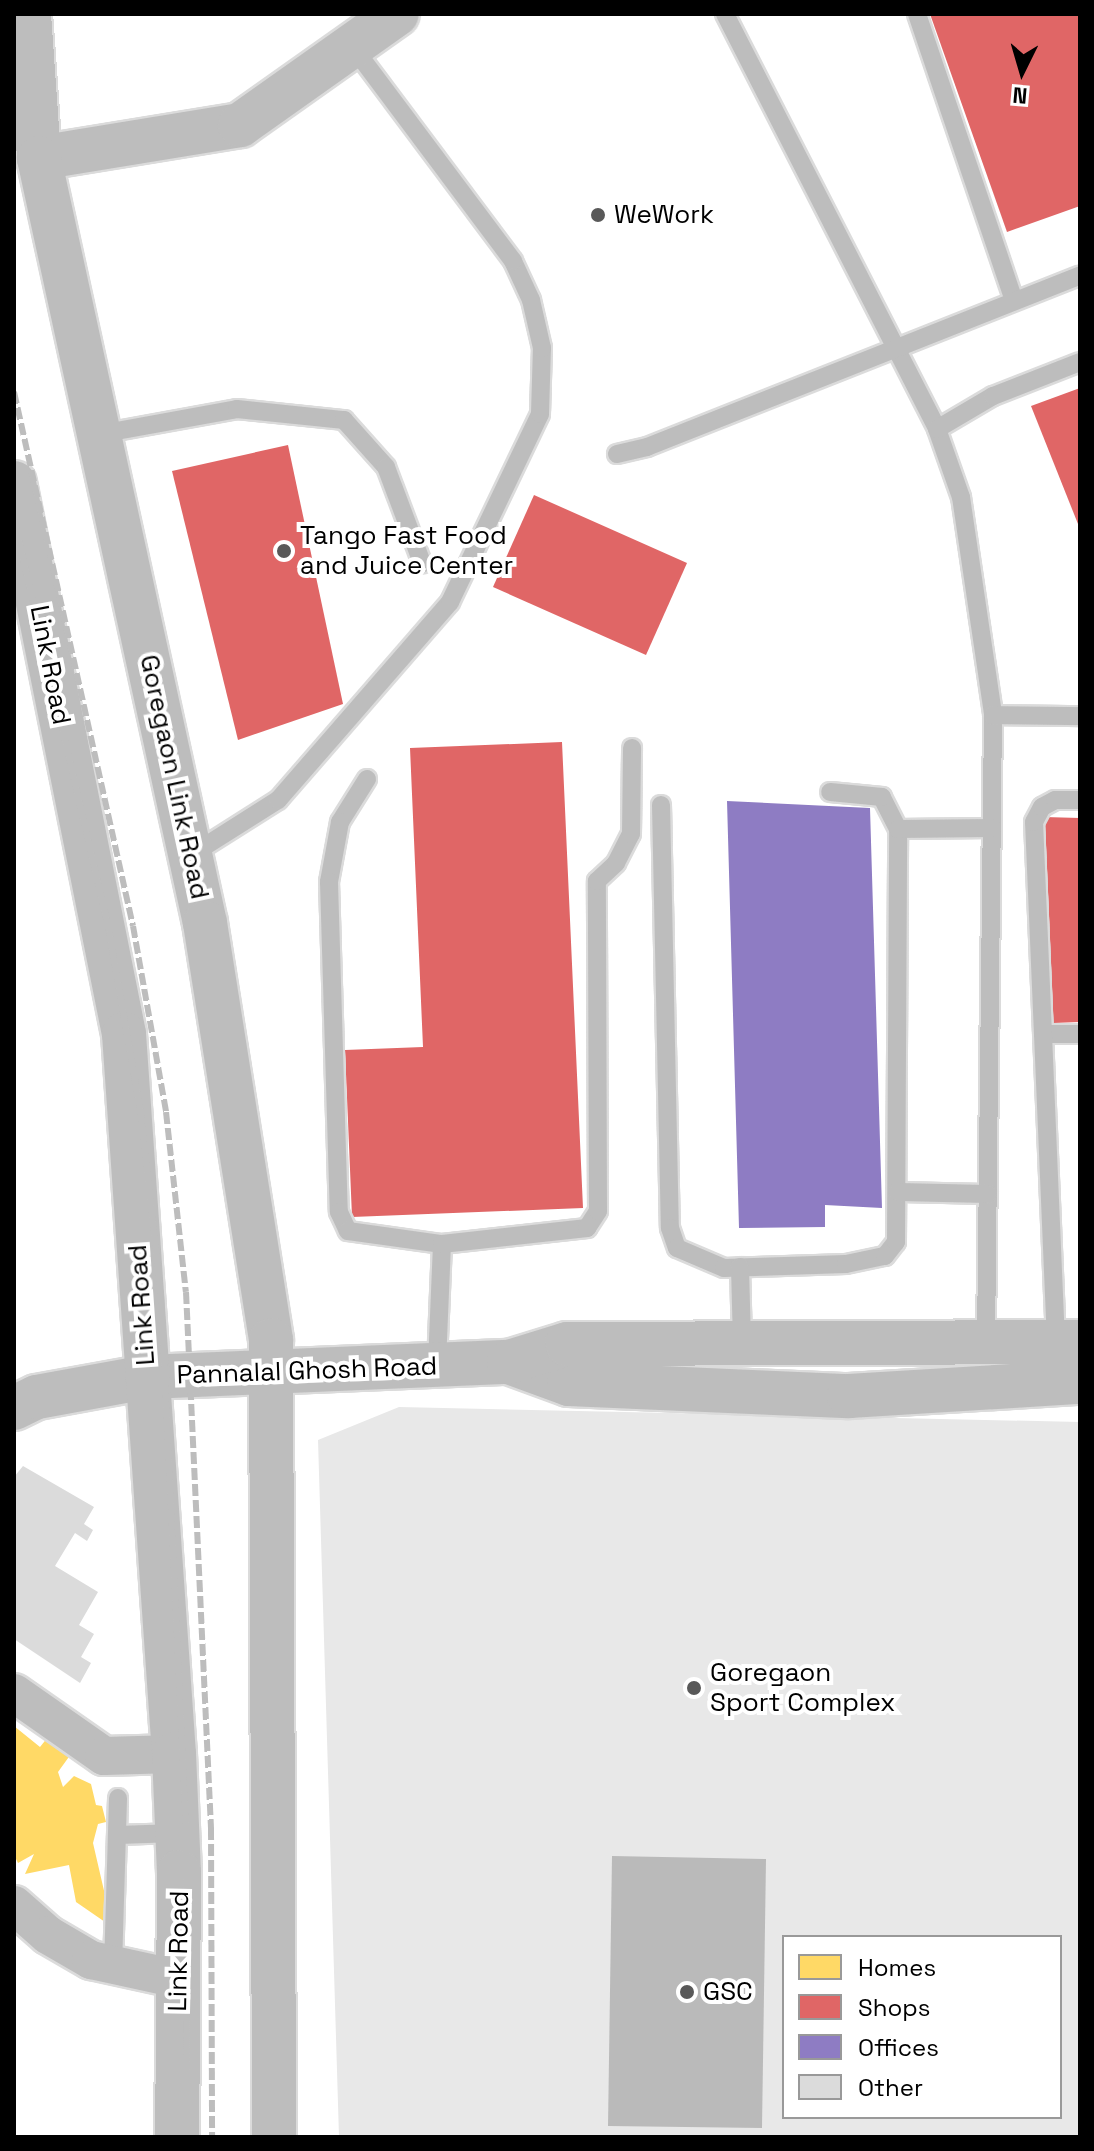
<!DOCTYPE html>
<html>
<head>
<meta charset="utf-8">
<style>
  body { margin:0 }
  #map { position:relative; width:1094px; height:2151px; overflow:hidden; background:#fff; font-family:"Space Grotesk",sans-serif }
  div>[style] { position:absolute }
  .green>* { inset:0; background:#e8e8e8 }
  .water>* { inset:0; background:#bababa }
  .homes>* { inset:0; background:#ffd966 }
  .shops>* { inset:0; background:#e06666 }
  .offices>* { inset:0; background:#8e7cc3 }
  .building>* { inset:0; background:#dbdbdb }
  .roads { filter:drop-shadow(2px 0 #dbdbdb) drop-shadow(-2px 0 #dbdbdb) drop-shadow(0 2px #dbdbdb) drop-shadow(0 -2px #dbdbdb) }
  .service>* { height:18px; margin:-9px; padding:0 9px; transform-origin:9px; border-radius:9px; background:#bdbdbd }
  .minor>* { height:38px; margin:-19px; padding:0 19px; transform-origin:19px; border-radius:19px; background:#bdbdbd }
  .tertiary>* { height:44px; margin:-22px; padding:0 22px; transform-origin:22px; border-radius:22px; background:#bdbdbd }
  .primary>* { height:44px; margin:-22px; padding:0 22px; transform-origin:22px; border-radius:22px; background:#bdbdbd }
  .rail>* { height:6px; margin-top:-3px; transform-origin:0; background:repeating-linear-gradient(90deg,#bdbdbd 0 12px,transparent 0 16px) }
  .dots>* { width:22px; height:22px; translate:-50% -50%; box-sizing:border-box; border:4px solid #fff; border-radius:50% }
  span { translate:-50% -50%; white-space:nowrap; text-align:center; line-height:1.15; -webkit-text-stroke:8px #fff; paint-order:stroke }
  .poi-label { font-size:26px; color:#000 }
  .left { translate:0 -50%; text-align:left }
  .street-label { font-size:26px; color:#000 }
  .frame { position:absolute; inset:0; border:16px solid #000; pointer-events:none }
  .legend { position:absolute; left:782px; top:1935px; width:280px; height:184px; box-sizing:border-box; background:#fff; border:2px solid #999; margin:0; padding:10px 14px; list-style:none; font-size:24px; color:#000 }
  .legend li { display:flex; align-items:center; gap:16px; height:40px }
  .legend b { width:40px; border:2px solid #999 }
  .north { position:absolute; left:982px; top:32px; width:80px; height:80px; -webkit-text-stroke:6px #fff; paint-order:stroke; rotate:185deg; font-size:22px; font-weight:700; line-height:32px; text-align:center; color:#000 }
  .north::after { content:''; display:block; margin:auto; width:28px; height:36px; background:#000; clip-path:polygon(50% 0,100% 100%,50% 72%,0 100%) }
</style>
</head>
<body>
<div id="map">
  <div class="green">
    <i style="clip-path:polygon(evenodd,399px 1407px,1080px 1422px,1080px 2137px,339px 2137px,318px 1440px,399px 1407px,784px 1937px,1060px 1937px,1060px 2117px,784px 2117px,784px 1937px)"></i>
  </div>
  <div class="water">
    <i style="clip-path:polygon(612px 1856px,766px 1859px,762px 2128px,608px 2126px)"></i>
  </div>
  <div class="homes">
    <i style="clip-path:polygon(14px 1726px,40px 1747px,48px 1737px,71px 1754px,58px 1772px,63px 1787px,74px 1776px,91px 1784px,96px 1805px,102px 1806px,106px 1822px,98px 1824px,93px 1843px,108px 1908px,105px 1922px,76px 1902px,69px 1865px,25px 1874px,34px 1854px,18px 1863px,14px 1855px)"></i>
  </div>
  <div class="shops">
    <i style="clip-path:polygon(930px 14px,1080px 14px,1080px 206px,1007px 232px)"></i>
    <i style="clip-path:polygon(1080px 388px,1080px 529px,1031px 406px)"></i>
    <i style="clip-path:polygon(288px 445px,343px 704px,238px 740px,172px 471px)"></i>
    <i style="clip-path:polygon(534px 495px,687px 563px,646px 655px,493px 587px)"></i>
    <i style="clip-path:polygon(562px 742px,583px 1208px,352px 1217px,345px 1050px,423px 1047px,410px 748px)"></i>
    <i style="clip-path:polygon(1044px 817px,1080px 818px,1080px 1022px,1053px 1023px)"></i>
  </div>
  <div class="offices">
    <i style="clip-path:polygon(727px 801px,870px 808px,882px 1208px,825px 1205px,825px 1227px,739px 1228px)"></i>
  </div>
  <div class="building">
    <i style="clip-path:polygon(23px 1466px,94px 1507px,84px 1524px,93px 1530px,87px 1541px,75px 1533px,55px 1566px,98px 1592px,79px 1625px,94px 1634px,81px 1657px,91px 1663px,80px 1683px,14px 1639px,14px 1477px)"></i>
  </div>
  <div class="roads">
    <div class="service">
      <i style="left:725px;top:14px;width:466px;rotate:62.9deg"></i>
      <i style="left:937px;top:429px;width:72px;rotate:70.6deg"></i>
      <i style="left:961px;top:497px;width:220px;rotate:81.6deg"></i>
      <i style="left:993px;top:715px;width:630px;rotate:90.64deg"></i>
      <i style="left:917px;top:14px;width:302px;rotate:71.3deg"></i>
      <i style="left:937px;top:429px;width:65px;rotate:-30.5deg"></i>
      <i style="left:993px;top:396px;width:93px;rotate:-21.3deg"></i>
      <i style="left:100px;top:434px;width:139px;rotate:-10.3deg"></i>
      <i style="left:237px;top:409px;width:108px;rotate:5.9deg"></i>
      <i style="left:344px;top:420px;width:63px;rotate:48.2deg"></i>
      <i style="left:386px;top:467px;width:103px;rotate:69.4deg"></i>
      <i style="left:617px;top:454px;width:31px;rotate:-13deg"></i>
      <i style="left:647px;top:447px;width:466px;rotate:-21.6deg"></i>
      <i style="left:993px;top:715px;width:87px;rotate:0.7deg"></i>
      <i style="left:367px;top:779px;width:51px;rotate:122.1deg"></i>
      <i style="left:340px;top:822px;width:61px;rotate:100.4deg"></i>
      <i style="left:329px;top:882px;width:330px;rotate:88.3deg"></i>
      <i style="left:339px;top:1212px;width:21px;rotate:65deg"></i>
      <i style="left:348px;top:1231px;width:95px;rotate:7.9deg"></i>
      <i style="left:442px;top:1244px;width:120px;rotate:92.4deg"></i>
      <i style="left:661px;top:805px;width:423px;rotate:88.8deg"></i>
      <i style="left:670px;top:1228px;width:21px;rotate:71deg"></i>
      <i style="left:677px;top:1248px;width:51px;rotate:23.1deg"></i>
      <i style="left:724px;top:1268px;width:122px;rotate:-1.9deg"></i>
      <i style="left:846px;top:1264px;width:40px;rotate:-12deg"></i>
      <i style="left:885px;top:1256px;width:18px;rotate:-52deg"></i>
      <i style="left:896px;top:1242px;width:413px;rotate:-89.7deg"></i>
      <i style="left:898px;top:829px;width:36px;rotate:-117deg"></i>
      <i style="left:882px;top:797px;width:52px;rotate:-174.5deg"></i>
      <i style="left:898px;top:829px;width:94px;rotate:-0.6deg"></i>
      <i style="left:191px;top:855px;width:103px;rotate:-32.3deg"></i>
      <i style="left:278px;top:800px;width:262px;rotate:-49deg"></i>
      <i style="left:450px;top:602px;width:208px;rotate:-64.4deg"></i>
      <i style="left:540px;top:414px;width:66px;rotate:-88.3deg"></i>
      <i style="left:542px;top:348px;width:49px;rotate:-102.9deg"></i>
      <i style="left:531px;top:300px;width:43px;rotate:-114.8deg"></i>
      <i style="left:513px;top:261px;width:269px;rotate:-126.8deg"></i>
      <i style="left:1043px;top:1034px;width:37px"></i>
      <i style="left:898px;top:1192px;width:90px;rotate:1.3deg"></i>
      <i style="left:442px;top:1244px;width:146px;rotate:-6.3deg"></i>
      <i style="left:587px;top:1228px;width:20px;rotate:-57deg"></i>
      <i style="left:598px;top:1211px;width:330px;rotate:-90.2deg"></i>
      <i style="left:597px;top:881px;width:26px;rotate:-43deg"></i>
      <i style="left:616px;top:863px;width:33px;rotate:-63deg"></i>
      <i style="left:631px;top:834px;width:86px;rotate:-89.3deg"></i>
      <i style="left:740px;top:1267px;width:78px;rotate:88.5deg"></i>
      <i style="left:1056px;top:1342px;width:520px;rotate:-92.42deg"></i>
      <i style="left:1034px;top:822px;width:17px;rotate:-62deg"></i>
      <i style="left:1042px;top:807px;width:15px;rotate:-28deg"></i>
      <i style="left:1055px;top:800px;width:25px"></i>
      <i style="left:118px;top:1835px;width:58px;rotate:-2deg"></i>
      <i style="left:113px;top:1967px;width:169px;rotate:-88.3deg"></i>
    </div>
    <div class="minor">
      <i style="left:14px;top:1693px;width:110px;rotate:35deg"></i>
      <i style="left:104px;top:1756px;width:70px;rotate:-1.6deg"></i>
      <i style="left:14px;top:1905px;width:45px;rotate:41.4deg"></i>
      <i style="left:48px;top:1935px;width:50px;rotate:30.2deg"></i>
      <i style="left:91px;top:1960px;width:89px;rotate:12.3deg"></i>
    </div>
    <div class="tertiary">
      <i style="left:39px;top:158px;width:204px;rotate:-9.3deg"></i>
      <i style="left:240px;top:125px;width:192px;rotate:-35.3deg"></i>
      <i style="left:509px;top:1362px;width:64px;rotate:20.1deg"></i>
      <i style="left:569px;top:1384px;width:280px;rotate:2.5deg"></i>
      <i style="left:849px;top:1396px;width:231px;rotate:-3.5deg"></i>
      <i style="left:14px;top:1408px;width:25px;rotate:-26deg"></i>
      <i style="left:37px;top:1397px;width:112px;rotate:-10.3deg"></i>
      <i style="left:147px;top:1377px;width:362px;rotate:-2.4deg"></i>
      <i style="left:509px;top:1362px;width:61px;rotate:-17.2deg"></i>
      <i style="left:567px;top:1344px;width:513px;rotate:-0.22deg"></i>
    </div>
    <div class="primary">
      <i style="left:29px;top:14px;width:144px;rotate:86deg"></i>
      <i style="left:39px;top:158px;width:783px;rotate:77.76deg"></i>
      <i style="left:205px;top:923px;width:422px;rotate:81deg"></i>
      <i style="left:271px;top:1340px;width:797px;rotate:89.78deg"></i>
      <i style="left:14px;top:483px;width:562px;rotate:78.71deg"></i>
      <i style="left:124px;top:1034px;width:722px;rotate:86.03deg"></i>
      <i style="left:174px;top:1754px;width:118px;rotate:87.6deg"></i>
      <i style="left:179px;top:1872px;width:265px;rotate:90.4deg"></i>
    </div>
  </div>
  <div class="rail">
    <i style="left:14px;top:392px;width:547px;rotate:77.44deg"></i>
    <i style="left:133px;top:926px;width:189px;rotate:79.9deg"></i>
    <i style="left:166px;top:1112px;width:181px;rotate:83.7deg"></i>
    <i style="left:186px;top:1292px;width:537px;rotate:87.33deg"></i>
    <i style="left:211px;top:1828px;width:309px;rotate:89.8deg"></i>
    <i style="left:14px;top:519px;width:423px;rotate:77deg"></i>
    <i style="left:109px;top:931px;width:187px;rotate:80.1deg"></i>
    <i style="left:141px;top:1115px;width:181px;rotate:83.7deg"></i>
    <i style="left:161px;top:1295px;width:535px;rotate:87.32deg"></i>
    <i style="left:186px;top:1829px;width:308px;rotate:89.8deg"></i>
  </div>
  <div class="dots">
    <i style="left:598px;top:215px;background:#595959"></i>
    <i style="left:284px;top:551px;background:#595959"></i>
    <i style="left:694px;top:1688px;background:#595959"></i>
    <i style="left:687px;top:1992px;background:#595959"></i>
  </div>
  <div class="poi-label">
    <span class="left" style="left:614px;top:215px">WeWork</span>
    <span class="left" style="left:300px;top:551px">Tango Fast Food<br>and Juice Center</span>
    <span class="left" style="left:710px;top:1688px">Goregaon<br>Sport Complex</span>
    <span class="left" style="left:703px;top:1992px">GSC</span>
  </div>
  <div class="street-label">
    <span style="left:50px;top:665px;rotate:79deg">Link Road</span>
    <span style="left:174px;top:777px;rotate:78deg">Goregaon Link Road</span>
    <span style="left:142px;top:1305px;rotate:-94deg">Link Road</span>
    <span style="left:307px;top:1371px;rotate:-2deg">Pannalal Ghosh Road</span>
    <span style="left:179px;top:1951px;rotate:-89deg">Link Road</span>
  </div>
  <div class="frame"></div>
  <ul class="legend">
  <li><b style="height:22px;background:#ffd966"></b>Homes</li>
  <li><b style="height:22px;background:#e06666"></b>Shops</li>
  <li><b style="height:22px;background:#8e7cc3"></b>Offices</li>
  <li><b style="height:22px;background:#dbdbdb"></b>Other</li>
  </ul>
  <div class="north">N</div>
</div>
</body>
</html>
